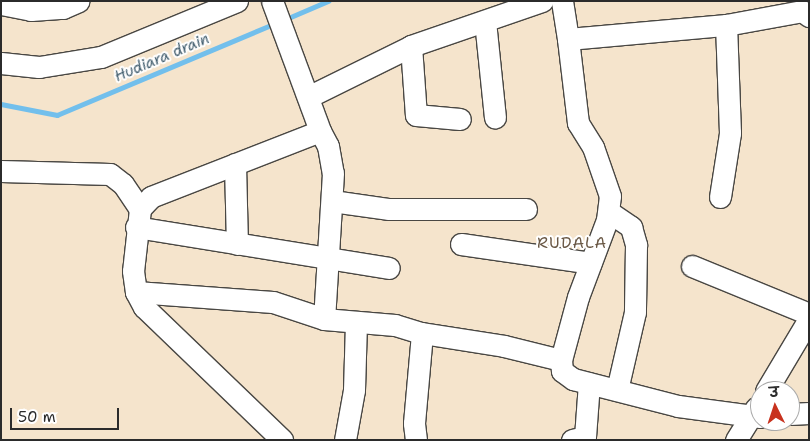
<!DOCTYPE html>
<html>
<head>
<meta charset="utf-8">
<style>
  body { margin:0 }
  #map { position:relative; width:810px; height:441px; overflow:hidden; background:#f5e4cc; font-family:"Shantell Sans","Playpen Sans Deva",sans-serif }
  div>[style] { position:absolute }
  .stream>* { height:4.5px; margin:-2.25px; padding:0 2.25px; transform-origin:2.25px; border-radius:2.25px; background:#72bfec }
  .roads { filter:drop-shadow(1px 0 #494743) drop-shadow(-1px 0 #494743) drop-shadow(0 1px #494743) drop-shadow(0 -1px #494743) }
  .minor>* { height:21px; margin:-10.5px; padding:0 10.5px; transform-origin:10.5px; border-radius:10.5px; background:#fff }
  span { translate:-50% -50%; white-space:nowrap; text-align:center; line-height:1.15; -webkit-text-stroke:4px #fff; paint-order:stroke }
  .water-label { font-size:15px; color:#445f6f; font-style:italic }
  .quarter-label { font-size:16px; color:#6a5845; letter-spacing:1px }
  .frame { position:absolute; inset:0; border:2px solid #2b2b2b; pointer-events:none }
  .north { position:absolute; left:750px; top:381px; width:50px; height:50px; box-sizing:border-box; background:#fff; border:1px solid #aaa; border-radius:50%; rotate:356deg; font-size:14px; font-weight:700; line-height:20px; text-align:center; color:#2b2b2b }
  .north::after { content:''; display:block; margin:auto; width:18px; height:22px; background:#c8321e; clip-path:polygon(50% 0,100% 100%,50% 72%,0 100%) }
  .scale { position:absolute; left:10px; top:408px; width:109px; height:22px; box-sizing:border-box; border:2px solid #2b2b2b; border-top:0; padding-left:6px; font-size:15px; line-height:18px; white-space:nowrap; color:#2b2b2b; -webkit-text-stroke:4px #fff; paint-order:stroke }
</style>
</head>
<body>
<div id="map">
  <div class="stream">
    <i style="left:286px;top:19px;width:46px;rotate:-23.2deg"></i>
    <i style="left:1px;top:104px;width:57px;rotate:11.1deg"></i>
    <i style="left:57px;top:115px;width:235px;rotate:-22.8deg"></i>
  </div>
  <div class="roads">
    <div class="minor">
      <i style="left:272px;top:1px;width:139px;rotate:69.7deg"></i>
      <i style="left:320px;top:131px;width:181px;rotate:158.7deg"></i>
      <i style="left:151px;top:197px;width:16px;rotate:133deg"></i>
      <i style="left:140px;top:209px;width:62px;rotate:96.4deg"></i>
      <i style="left:133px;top:271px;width:21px;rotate:82deg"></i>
      <i style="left:136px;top:292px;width:17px;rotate:62deg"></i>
      <i style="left:144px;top:307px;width:192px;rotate:43.9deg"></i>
      <i style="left:562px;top:1px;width:38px;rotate:81deg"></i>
      <i style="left:568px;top:39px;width:159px;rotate:-5.1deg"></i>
      <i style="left:726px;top:25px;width:77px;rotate:-10.4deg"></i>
      <i style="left:802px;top:11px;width:9px;rotate:36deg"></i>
      <i style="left:1px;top:4px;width:31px;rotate:11deg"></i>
      <i style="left:31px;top:10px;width:32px;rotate:-4deg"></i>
      <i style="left:63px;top:8px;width:17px;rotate:-24deg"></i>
      <i style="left:485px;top:21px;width:97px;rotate:84.1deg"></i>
      <i style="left:411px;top:46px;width:69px;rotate:85.9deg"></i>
      <i style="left:416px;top:115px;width:44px;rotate:5.2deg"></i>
      <i style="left:1px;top:63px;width:38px;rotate:6deg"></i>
      <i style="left:39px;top:67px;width:63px;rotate:-9.2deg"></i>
      <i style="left:101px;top:57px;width:147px;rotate:-22.4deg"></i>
      <i style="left:308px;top:97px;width:115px;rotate:-26.3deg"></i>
      <i style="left:411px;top:46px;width:139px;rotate:-19deg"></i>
      <i style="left:320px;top:131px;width:17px;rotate:62deg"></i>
      <i style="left:328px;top:146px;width:27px;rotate:80deg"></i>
      <i style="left:333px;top:173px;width:146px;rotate:93.5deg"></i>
      <i style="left:235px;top:164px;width:80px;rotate:88.6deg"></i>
      <i style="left:1px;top:171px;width:109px;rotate:1.6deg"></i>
      <i style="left:110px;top:174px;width:16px;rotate:38deg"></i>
      <i style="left:123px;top:184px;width:30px;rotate:56deg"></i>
      <i style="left:720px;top:197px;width:65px;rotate:-81.1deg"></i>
      <i style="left:730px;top:133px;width:108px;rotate:-92.1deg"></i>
      <i style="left:332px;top:201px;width:58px;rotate:8deg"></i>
      <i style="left:389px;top:209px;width:137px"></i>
      <i style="left:609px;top:212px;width:27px;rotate:34deg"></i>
      <i style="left:631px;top:227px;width:19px;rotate:74deg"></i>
      <i style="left:636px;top:245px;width:67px;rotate:90.9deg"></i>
      <i style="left:635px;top:312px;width:80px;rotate:103deg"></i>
      <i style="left:136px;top:227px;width:256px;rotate:9.2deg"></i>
      <i style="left:461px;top:244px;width:131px;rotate:8.3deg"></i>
      <i style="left:692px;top:266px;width:126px;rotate:22.3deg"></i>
      <i style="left:136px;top:292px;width:137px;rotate:4.2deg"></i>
      <i style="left:273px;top:302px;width:54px;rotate:18.4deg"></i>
      <i style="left:324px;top:319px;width:71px;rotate:4.8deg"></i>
      <i style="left:395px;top:325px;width:28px;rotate:17deg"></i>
      <i style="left:422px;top:333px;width:83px;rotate:9deg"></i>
      <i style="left:504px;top:346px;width:59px;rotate:13.8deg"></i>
      <i style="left:561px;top:360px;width:11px;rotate:85deg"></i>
      <i style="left:562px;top:371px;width:14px;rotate:36deg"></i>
      <i style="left:573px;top:379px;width:108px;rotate:14.4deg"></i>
      <i style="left:678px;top:406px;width:83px;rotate:7.6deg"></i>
      <i style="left:561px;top:360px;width:65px;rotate:-74.9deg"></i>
      <i style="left:578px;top:297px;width:82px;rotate:-69.4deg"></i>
      <i style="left:607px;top:220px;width:24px;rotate:-83deg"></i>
      <i style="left:610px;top:196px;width:52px;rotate:-109.1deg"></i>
      <i style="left:593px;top:147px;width:28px;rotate:-122deg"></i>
      <i style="left:578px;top:123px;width:85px;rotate:-96.8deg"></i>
      <i style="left:766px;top:391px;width:84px;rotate:-59.2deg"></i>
      <i style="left:790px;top:414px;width:19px;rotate:-3deg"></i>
      <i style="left:345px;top:440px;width:51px;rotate:-79.8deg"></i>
      <i style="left:354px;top:390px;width:67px;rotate:-88.3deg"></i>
      <i style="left:416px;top:440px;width:17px;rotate:-97deg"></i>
      <i style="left:414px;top:423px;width:90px;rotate:-84.9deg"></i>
      <i style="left:572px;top:440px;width:13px;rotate:-13deg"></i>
      <i style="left:585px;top:437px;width:54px;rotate:-85.8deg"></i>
      <i style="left:736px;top:440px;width:38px;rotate:-58deg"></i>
    </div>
  </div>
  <div class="water-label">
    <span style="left:162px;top:58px;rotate:-23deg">Hudiara drain</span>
  </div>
  <div class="quarter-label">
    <span style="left:572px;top:243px">RUDALA</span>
  </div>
  <div class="frame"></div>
  <div class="north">उ</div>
  <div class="scale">50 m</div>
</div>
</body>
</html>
